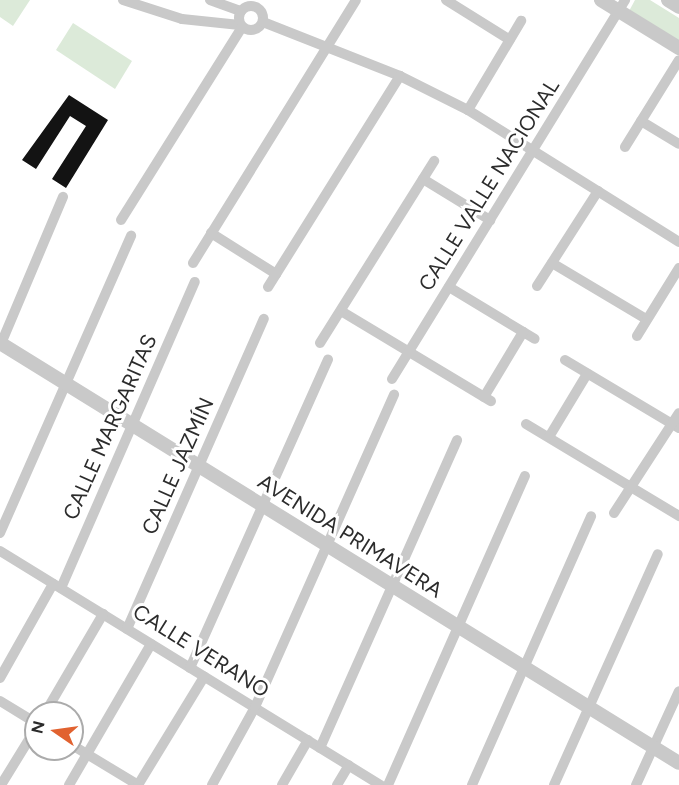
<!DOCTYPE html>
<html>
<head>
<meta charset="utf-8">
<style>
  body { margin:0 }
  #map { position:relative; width:679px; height:785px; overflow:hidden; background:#fff; font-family:Figtree,sans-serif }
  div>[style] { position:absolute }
  .green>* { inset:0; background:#dcead9 }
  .building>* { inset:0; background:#131313 }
  .minor>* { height:10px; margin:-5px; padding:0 5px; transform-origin:5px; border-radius:5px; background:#c9c9c9 }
  .minor>.ring { margin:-5px; padding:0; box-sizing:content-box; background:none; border:10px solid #c9c9c9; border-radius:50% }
  .tertiary>* { height:14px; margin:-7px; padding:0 7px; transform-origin:7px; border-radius:7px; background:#c9c9c9 }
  span { translate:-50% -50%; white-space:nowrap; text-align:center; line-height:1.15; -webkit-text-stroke:6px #fff; paint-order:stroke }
  .street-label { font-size:21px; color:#2c2c2c }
  .north { position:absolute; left:24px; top:701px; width:60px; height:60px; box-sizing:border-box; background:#fff; border:2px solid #ababab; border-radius:50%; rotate:283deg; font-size:16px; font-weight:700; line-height:24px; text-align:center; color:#2c2c2c }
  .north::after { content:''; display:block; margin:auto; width:21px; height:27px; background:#e16230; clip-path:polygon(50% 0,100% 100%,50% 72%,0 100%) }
</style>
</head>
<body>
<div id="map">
  <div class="green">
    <i style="clip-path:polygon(0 0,30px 0,13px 26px,0 17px)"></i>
    <i style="clip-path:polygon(635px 0,650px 0,679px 18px,679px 44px,628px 13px)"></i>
    <i style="clip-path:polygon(73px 23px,132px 61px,115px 89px,56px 50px)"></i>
  </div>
  <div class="building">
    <i style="clip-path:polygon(69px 95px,108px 120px,66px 188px,52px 179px,86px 126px,70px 116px,36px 169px,22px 160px)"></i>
  </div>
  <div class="minor">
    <i style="left:123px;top:0;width:62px;rotate:17.9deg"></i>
    <i style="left:182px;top:19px;width:58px;rotate:5.9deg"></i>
    <i style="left:210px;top:0;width:33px;rotate:20deg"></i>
    <i style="left:446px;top:0;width:75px;rotate:32deg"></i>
    <i class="ring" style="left:239px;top:6px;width:14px;height:14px"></i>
    <i style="left:263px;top:22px;width:147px;rotate:21.5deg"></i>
    <i style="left:400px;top:76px;width:76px;rotate:26.6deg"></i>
    <i style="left:468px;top:110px;width:249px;rotate:32deg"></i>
    <i style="left:468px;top:110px;width:104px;rotate:-59.2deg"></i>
    <i style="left:641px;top:121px;width:44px;rotate:31.2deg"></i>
    <i style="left:625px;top:147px;width:102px;rotate:-58.2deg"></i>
    <i style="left:423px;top:179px;width:79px;rotate:31.5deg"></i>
    <i style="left:121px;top:220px;width:228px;rotate:-57.9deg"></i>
    <i style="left:211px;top:233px;width:77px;rotate:32.2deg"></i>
    <i style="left:193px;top:263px;width:309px;rotate:-58.2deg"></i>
    <i style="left:552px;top:263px;width:109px;rotate:30.8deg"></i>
    <i style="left:537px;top:286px;width:113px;rotate:-57.3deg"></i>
    <i style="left:268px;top:287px;width:249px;rotate:-58deg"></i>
    <i style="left:449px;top:287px;width:100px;rotate:31.2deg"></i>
    <i style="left:341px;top:311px;width:175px;rotate:31deg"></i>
    <i style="left:637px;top:336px;width:80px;rotate:-58.3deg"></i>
    <i style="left:320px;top:343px;width:215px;rotate:-57.9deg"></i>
    <i style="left:0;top:346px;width:162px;rotate:-67.1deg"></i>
    <i style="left:565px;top:360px;width:133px;rotate:30.8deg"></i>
    <i style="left:392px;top:379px;width:445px;rotate:-58.4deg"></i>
    <i style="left:484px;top:397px;width:76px;rotate:-59deg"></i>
    <i style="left:526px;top:424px;width:179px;rotate:31deg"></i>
    <i style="left:549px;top:437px;width:74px;rotate:-58.9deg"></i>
    <i style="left:614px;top:513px;width:119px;rotate:-57deg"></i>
    <i style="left:0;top:533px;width:325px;rotate:-66.2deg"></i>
    <i style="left:0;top:551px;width:447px;rotate:31.6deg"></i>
    <i style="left:61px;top:588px;width:334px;rotate:-66.4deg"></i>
    <i style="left:127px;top:629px;width:339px;rotate:-66.2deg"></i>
    <i style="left:190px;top:668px;width:338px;rotate:-65.9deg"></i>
    <i style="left:0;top:678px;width:108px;rotate:-60.6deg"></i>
    <i style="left:0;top:701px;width:42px;rotate:31.4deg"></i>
    <i style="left:45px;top:713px;width:115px;rotate:-59.6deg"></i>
    <i style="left:72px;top:745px;width:77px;rotate:31.2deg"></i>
    <i style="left:138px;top:785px;width:127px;rotate:-58.6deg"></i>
    <i style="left:320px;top:748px;width:337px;rotate:-66deg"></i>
    <i style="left:1px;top:785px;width:67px;rotate:-58.4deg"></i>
    <i style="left:69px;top:785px;width:163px;rotate:-59.8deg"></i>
    <i style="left:212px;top:785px;width:89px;rotate:-61.1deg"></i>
    <i style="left:255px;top:707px;width:342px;rotate:-66deg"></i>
    <i style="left:282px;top:785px;width:52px;rotate:-60deg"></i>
    <i style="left:337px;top:785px;width:23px;rotate:-59deg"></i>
    <i style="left:388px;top:785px;width:338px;rotate:-66.1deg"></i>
    <i style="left:472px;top:785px;width:294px;rotate:-66.1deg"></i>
    <i style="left:554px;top:785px;width:253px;rotate:-65.8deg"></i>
    <i style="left:636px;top:785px;width:103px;rotate:-65.4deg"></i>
  </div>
  <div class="tertiary">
    <i style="left:601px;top:0;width:92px;rotate:31.6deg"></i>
    <i style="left:668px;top:0;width:13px;rotate:32deg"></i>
    <i style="left:0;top:343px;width:798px;rotate:31.74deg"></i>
  </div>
  <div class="street-label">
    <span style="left:489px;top:185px;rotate:-58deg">CALLE VALLE NACIONAL</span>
    <span style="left:110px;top:427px;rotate:-66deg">CALLE MARGARITAS</span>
    <span style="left:178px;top:466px;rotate:-66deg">CALLE JAZMÍN</span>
    <span style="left:350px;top:536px;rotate:32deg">AVENIDA PRIMAVERA</span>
    <span style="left:201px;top:651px;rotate:32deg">CALLE VERANO</span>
  </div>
  <div class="north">N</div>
</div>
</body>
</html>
